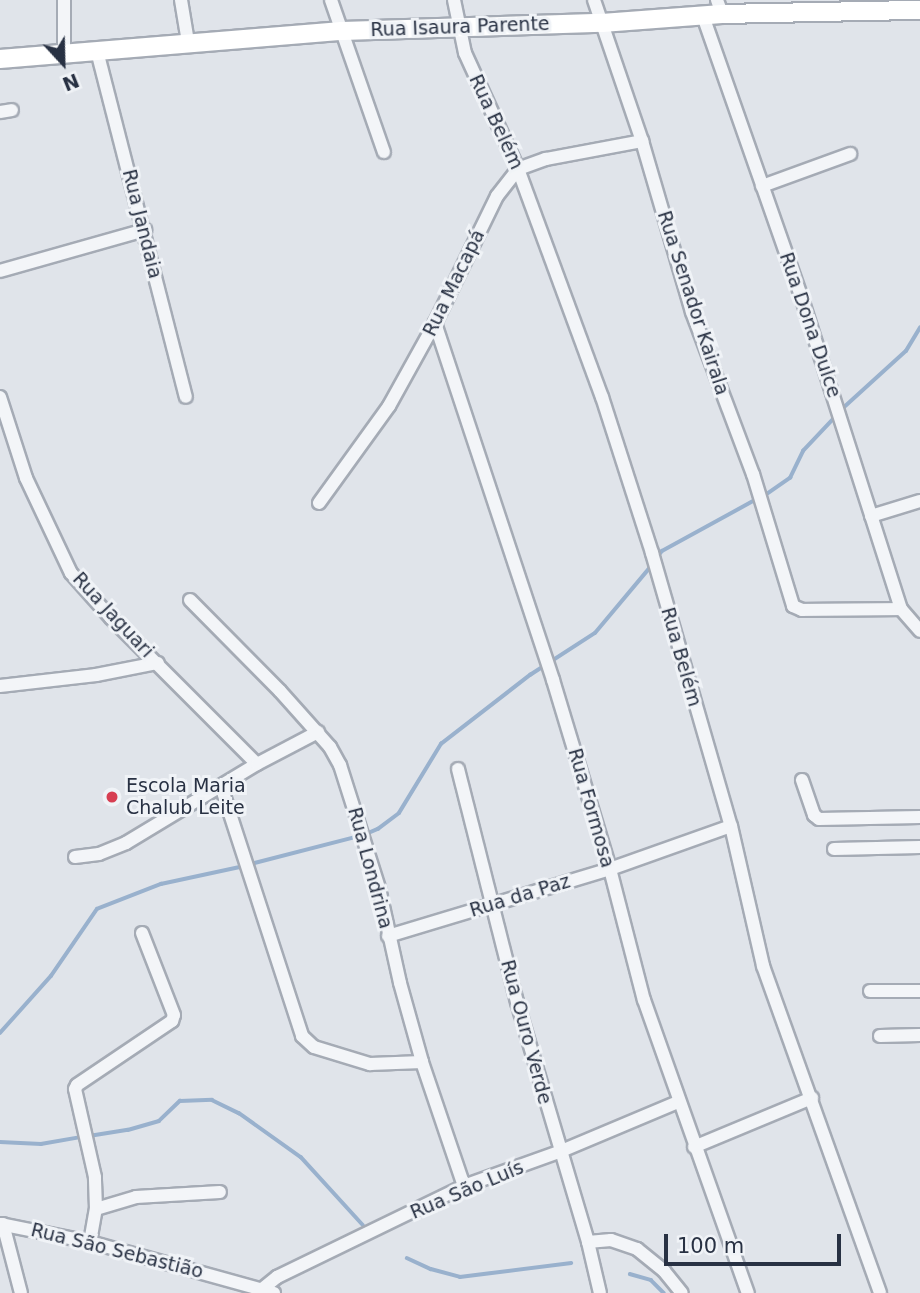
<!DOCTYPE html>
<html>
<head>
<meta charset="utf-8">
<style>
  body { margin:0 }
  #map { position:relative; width:920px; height:1293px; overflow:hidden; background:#e0e4ea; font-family:"DejaVu Sans",sans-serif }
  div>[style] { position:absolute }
  .stream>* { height:3.5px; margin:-1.75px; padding:0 1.75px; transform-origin:1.75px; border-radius:1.75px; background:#99b1cd }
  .roads { filter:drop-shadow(2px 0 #a5abb5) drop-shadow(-2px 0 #a5abb5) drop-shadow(0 2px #a5abb5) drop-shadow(0 -2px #a5abb5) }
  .street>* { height:12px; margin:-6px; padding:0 6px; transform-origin:6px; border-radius:6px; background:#f3f5f8 }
  .secondary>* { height:18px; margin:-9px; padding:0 9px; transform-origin:9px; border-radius:9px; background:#fff }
  .dots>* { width:19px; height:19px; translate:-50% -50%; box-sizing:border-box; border:4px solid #f0f3f7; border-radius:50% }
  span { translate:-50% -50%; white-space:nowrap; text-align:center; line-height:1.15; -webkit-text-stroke:6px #f0f3f7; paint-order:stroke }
  .street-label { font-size:19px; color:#283143 }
  .poi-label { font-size:19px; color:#283143 }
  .left { translate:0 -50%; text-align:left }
  .north { position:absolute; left:28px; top:28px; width:70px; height:70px; -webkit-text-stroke:5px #f0f3f7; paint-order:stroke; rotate:158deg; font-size:19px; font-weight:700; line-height:28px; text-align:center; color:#283143 }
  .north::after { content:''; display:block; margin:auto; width:24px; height:32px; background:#283143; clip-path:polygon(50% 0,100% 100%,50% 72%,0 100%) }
  .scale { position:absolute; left:664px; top:1234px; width:177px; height:32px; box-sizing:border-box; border:4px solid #283143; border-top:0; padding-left:9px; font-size:21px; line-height:24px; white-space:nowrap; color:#283143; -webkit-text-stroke:5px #f0f3f7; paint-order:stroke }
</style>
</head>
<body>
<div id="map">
  <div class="stream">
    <i style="left:842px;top:409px;width:86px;rotate:-42.2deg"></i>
    <i style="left:906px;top:351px;width:27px;rotate:-59deg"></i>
    <i style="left:764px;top:496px;width:32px;rotate:-35deg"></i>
    <i style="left:790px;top:478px;width:30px;rotate:-64deg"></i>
    <i style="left:803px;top:451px;width:50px;rotate:-46.6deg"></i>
    <i style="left:658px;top:556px;width:6px;rotate:-51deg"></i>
    <i style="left:662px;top:551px;width:108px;rotate:-28.7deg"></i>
    <i style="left:366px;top:834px;width:13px;rotate:-23deg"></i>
    <i style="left:378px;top:829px;width:26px;rotate:-37deg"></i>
    <i style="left:399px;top:813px;width:81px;rotate:-58.7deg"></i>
    <i style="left:441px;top:744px;width:113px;rotate:-37.8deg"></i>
    <i style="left:530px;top:675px;width:77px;rotate:-32.9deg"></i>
    <i style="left:595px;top:633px;width:89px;rotate:-50deg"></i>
    <i style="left:251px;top:864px;width:112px;rotate:-14.5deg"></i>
    <i style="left:0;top:1033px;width:76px;rotate:-48.2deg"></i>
    <i style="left:51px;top:976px;width:81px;rotate:-55.5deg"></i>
    <i style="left:97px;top:909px;width:69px;rotate:-21.3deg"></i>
    <i style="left:161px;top:884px;width:85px;rotate:-12.2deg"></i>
    <i style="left:89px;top:1136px;width:39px;rotate:-9deg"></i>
    <i style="left:128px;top:1130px;width:32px;rotate:-16deg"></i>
    <i style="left:159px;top:1121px;width:29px;rotate:-44deg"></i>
    <i style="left:180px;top:1101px;width:32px;rotate:-2deg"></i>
    <i style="left:212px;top:1100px;width:30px;rotate:26deg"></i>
    <i style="left:239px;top:1113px;width:76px;rotate:35.4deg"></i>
    <i style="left:301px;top:1157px;width:92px;rotate:47.6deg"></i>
    <i style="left:0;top:1142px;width:41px;rotate:2.8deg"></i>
    <i style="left:41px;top:1144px;width:41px;rotate:-9.9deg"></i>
    <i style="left:407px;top:1258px;width:26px;rotate:25deg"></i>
    <i style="left:431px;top:1269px;width:30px;rotate:15deg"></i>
    <i style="left:460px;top:1277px;width:112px;rotate:-7.2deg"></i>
    <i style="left:630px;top:1274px;width:22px;rotate:16deg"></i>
    <i style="left:651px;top:1280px;width:18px;rotate:45deg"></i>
  </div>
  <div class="roads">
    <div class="street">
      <i style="left:64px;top:0;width:51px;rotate:90deg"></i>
      <i style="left:181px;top:0;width:43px;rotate:80.5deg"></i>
      <i style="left:331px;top:0;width:161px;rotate:70.8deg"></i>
      <i style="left:454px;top:0;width:54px;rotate:78.3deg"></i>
      <i style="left:465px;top:53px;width:128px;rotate:65.4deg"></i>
      <i style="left:518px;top:169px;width:243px;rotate:69.8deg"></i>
      <i style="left:602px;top:397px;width:164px;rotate:72.2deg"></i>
      <i style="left:652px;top:553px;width:284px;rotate:73.9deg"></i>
      <i style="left:731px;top:826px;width:144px;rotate:77.1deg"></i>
      <i style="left:763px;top:966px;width:347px;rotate:70.3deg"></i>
      <i style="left:594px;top:0;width:149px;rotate:71.2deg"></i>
      <i style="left:642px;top:141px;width:178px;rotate:73.7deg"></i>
      <i style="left:692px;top:312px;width:173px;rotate:69.4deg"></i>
      <i style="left:753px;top:474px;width:138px;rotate:73.1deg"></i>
      <i style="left:793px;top:606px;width:10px;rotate:24deg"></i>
      <i style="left:802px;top:610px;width:99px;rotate:-0.6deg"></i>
      <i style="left:717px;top:0;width:15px;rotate:70deg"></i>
      <i style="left:703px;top:16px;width:303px;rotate:70.7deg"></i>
      <i style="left:803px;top:302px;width:322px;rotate:72.3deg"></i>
      <i style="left:901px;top:609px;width:29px;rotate:49deg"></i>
      <i style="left:97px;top:51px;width:357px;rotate:75.6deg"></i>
      <i style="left:0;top:112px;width:12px;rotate:-9deg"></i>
      <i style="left:762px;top:186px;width:94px;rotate:-20deg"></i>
      <i style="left:0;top:271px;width:151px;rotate:-15.8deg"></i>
      <i style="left:435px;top:323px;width:376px;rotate:71.7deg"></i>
      <i style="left:553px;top:680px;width:197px;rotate:73.2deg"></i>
      <i style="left:610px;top:869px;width:135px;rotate:75.5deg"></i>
      <i style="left:644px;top:1000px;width:311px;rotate:70.5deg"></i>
      <i style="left:0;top:397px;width:85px;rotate:72.2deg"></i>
      <i style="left:26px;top:478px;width:105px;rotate:64.7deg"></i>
      <i style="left:71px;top:573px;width:60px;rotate:48.4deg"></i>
      <i style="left:111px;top:618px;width:206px;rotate:45deg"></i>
      <i style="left:319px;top:503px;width:120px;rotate:-54.2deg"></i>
      <i style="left:389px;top:406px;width:95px;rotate:-61deg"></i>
      <i style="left:435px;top:323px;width:141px;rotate:-64deg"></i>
      <i style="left:497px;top:196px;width:34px;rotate:-52deg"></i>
      <i style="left:518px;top:169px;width:30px;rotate:-20deg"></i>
      <i style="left:546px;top:159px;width:98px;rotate:-10.6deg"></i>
      <i style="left:871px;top:516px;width:51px;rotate:-17deg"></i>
      <i style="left:190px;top:600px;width:128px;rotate:45.3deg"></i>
      <i style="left:280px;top:691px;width:75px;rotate:48.2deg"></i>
      <i style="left:330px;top:747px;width:21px;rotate:61deg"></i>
      <i style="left:340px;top:765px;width:129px;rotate:72.4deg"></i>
      <i style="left:379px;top:888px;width:97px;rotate:77.5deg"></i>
      <i style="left:400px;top:983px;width:82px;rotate:74.4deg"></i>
      <i style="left:422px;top:1062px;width:131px;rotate:71.3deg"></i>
      <i style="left:0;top:686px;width:97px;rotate:-6.5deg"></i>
      <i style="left:96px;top:675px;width:63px;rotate:-11deg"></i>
      <i style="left:458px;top:769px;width:240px;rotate:75.8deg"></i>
      <i style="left:517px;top:1002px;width:250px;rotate:73.5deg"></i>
      <i style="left:588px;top:1242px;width:52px;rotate:76.8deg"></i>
      <i style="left:802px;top:780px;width:37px;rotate:71deg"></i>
      <i style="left:814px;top:815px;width:6px;rotate:39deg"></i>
      <i style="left:819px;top:819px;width:101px;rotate:-1.1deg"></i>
      <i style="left:221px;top:786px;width:263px;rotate:72deg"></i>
      <i style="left:302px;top:1036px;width:16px;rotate:43deg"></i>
      <i style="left:314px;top:1047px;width:59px;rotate:16.9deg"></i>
      <i style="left:370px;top:1064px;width:52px;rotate:-2.2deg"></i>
      <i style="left:834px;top:849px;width:86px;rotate:-1.3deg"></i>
      <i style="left:75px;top:857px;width:24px;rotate:-7deg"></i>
      <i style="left:99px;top:854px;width:29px;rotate:-22deg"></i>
      <i style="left:126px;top:843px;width:153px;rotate:-31.1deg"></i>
      <i style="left:257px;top:764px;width:69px;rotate:-27.7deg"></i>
      <i style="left:388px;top:936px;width:232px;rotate:-16.8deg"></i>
      <i style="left:610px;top:869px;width:128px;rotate:-19.6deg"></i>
      <i style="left:870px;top:991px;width:50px"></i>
      <i style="left:880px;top:1036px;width:40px;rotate:-1.4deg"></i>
      <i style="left:694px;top:1147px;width:128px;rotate:-22.6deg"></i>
      <i style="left:96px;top:1209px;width:42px;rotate:-16.7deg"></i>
      <i style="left:136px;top:1197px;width:84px;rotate:-3.4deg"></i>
      <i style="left:0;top:1224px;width:92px;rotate:11.3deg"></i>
      <i style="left:90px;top:1242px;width:191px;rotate:15.5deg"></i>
      <i style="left:3px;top:1224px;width:71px;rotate:75.4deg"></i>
      <i style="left:90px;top:1242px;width:34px;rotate:-80deg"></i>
      <i style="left:96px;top:1209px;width:32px;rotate:-92deg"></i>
      <i style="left:95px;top:1177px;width:90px;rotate:-102.8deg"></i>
      <i style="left:75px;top:1089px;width:4px;rotate:-63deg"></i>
      <i style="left:77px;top:1085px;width:115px;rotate:-34deg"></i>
      <i style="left:172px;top:1021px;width:6px;rotate:-72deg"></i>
      <i style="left:174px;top:1015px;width:88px;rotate:-111.3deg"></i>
      <i style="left:588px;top:1242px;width:23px;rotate:-5deg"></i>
      <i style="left:611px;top:1240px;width:28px;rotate:19deg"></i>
      <i style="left:637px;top:1249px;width:35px;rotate:39deg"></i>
      <i style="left:664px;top:1271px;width:28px;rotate:51deg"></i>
      <i style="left:261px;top:1290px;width:21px;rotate:-39deg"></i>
      <i style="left:277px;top:1277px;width:208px;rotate:-25.9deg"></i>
      <i style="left:464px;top:1186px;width:101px;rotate:-19.7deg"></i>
      <i style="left:559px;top:1152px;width:129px;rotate:-22.8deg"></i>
    </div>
    <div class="secondary">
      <i style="left:0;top:59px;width:343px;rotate:-4.7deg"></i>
      <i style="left:342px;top:31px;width:260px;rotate:-1.8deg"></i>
      <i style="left:602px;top:23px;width:120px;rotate:-4.3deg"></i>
      <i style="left:722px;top:14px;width:198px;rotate:-1.2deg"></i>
    </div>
  </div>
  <div class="dots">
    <i style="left:112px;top:797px;background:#d73e52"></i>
  </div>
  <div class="street-label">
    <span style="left:460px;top:27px;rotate:-2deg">Rua Isaura Parente</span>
    <span style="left:496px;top:122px;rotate:65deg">Rua Belém</span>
    <span style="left:142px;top:224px;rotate:76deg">Rua Jandaia</span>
    <span style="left:454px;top:283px;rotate:-64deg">Rua Macapá</span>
    <span style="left:693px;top:303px;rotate:72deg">Rua Senador Kairala</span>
    <span style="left:810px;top:325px;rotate:71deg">Rua Dona Dulce</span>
    <span style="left:113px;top:615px;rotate:47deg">Rua Jaguari</span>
    <span style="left:681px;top:657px;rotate:74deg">Rua Belém</span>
    <span style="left:591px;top:808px;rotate:74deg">Rua Formosa</span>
    <span style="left:370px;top:868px;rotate:75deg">Rua Londrina</span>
    <span style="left:520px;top:896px;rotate:-17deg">Rua da Paz</span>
    <span style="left:526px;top:1032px;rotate:75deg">Rua Ouro Verde</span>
    <span style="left:467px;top:1190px;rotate:-23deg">Rua São Luís</span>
    <span style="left:117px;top:1251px;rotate:14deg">Rua São Sebastião</span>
  </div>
  <div class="poi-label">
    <span class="left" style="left:126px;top:797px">Escola Maria<br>Chalub Leite</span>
  </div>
  <div class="north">N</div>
  <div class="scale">100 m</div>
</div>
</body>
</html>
